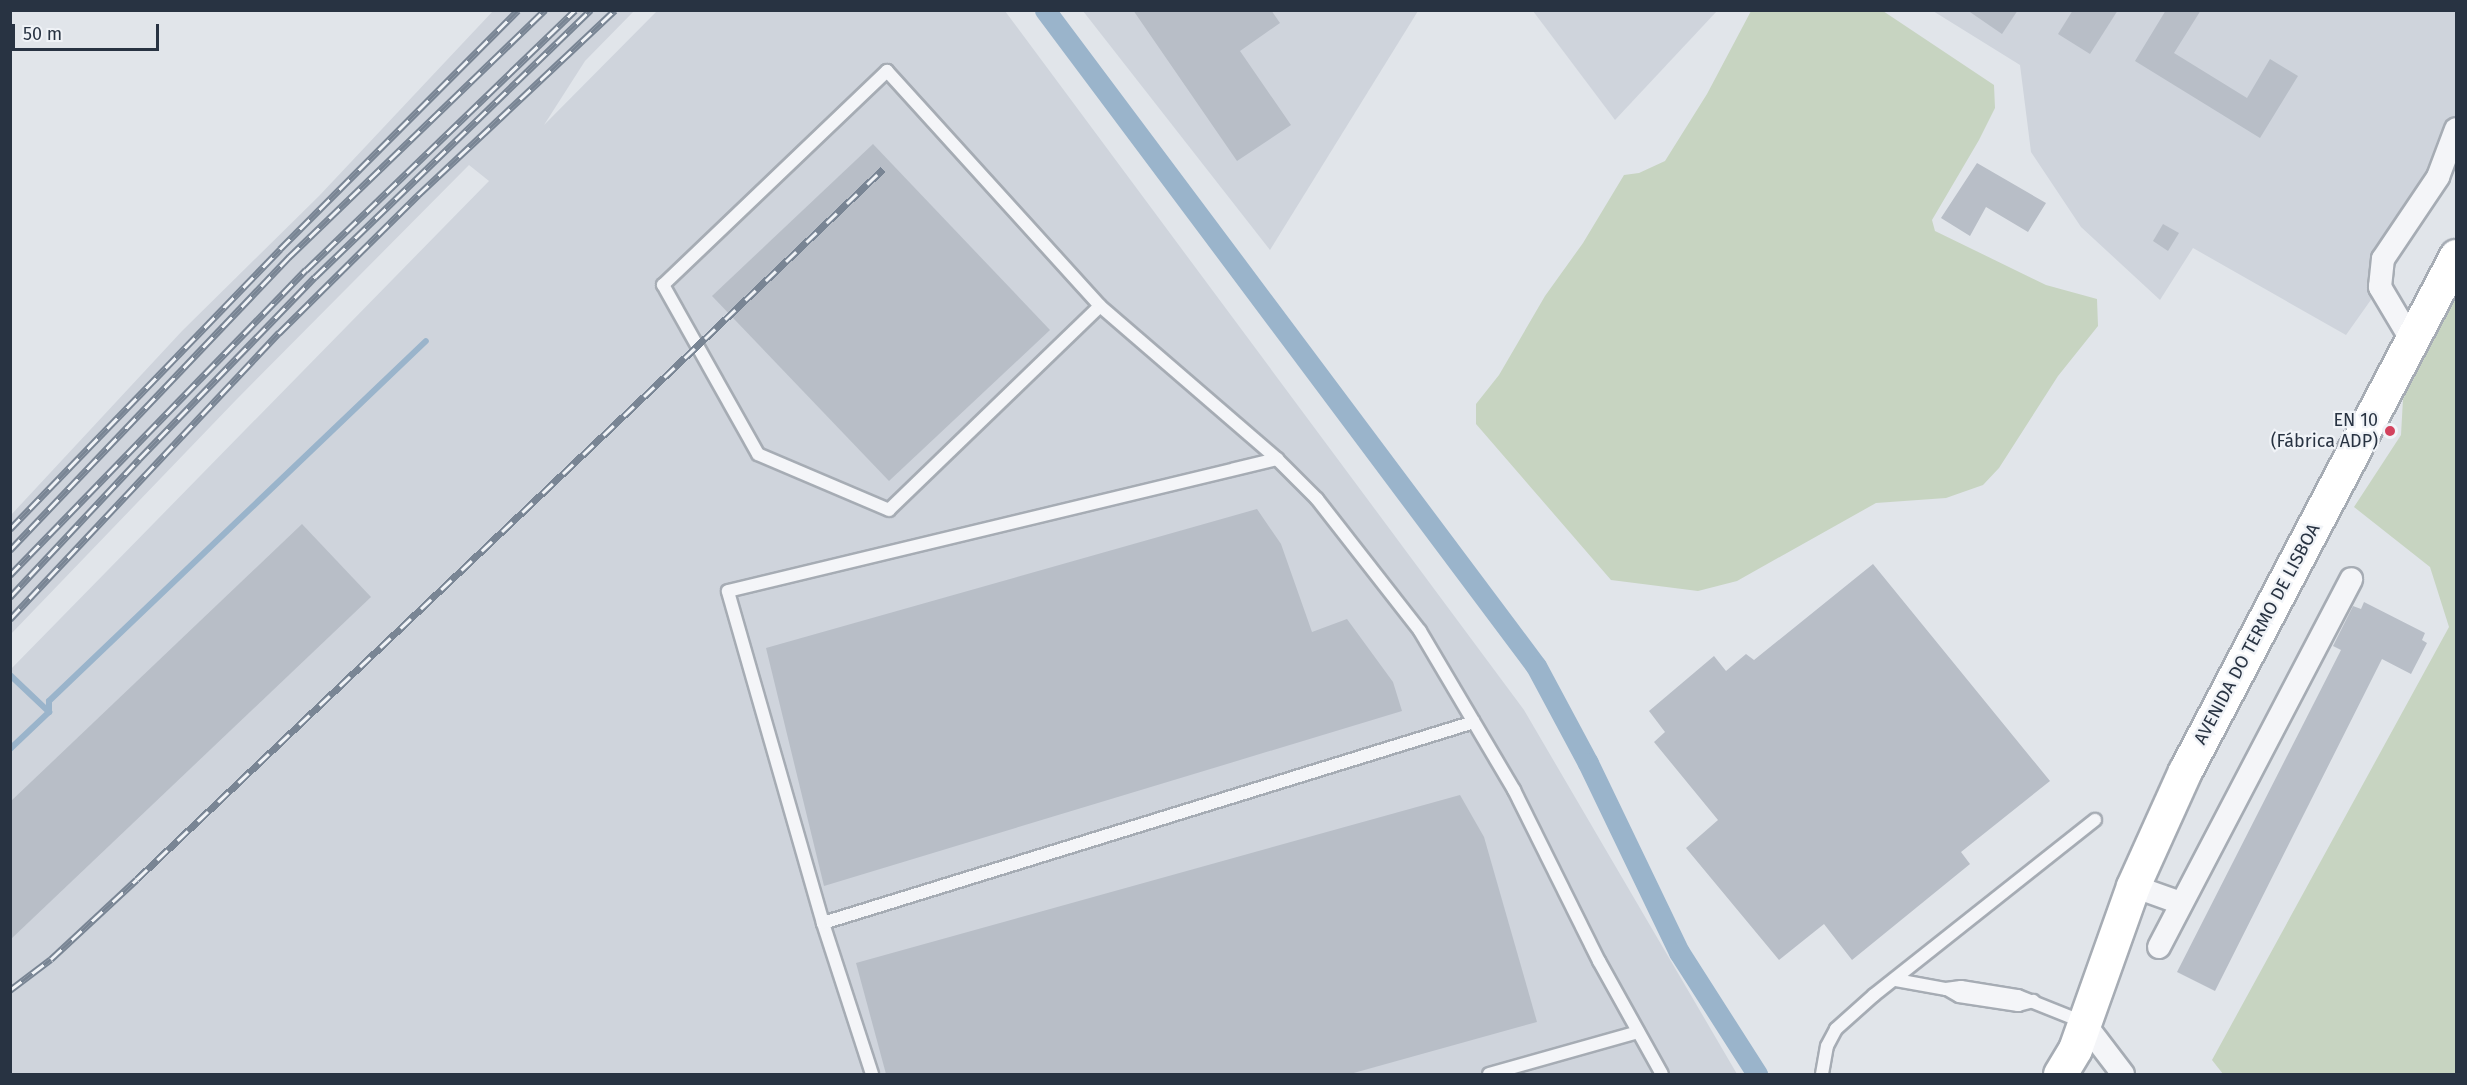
<!DOCTYPE html>
<html>
<head>
<meta charset="utf-8">
<style>
  body { margin:0 }
  #map { position:relative; width:2467px; height:1085px; overflow:hidden; background:#e1e5ea; font-family:"Fira Sans",sans-serif }
  div>[style] { position:absolute }
  .built>* { inset:0; background:#cfd4dc }
  .green>* { inset:0; background:#c7d4c1 }
  .stream>* { height:6px; margin:-3px; padding:0 3px; transform-origin:3px; border-radius:3px; background:#9ab4cb }
  .canal>* { height:21px; margin:-10.5px; padding:0 10.5px; transform-origin:10.5px; border-radius:10.5px; background:#9ab4cb }
  .building>* { inset:0; background:#b8bec7 }
  .roads { filter:drop-shadow(2px 0 #a6acb4) drop-shadow(-2px 0 #a6acb4) drop-shadow(0 2px #a6acb4) drop-shadow(0 -2px #a6acb4) }
  .lane>* { height:12px; margin:-6px; padding:0 6px; transform-origin:6px; border-radius:6px; background:#f4f5f8 }
  .street>* { height:22px; margin:-11px; padding:0 11px; transform-origin:11px; border-radius:11px; background:#f4f5f8 }
  .primary>* { height:33px; margin:-16.5px; padding:0 16.5px; transform-origin:16.5px; border-radius:16.5px; background:#fff }
  .rail>* { height:7px; margin-top:-3.5px; transform-origin:0; background:repeating-linear-gradient(90deg,#f0f3f7 0 14px,#798594 0 28px); box-sizing:border-box; border-block:2px solid #798594 }
  .dots>* { width:16px; height:16px; translate:-50% -50%; box-sizing:border-box; border:3px solid #f0f3f7; border-radius:50% }
  span { translate:-50% -50%; white-space:nowrap; text-align:center; line-height:1.15; -webkit-text-stroke:4.5px #f0f3f7; paint-order:stroke }
  .poi-label { font-size:18px; color:#283342 }
  .right { translate:-100% -50%; text-align:right }
  .street-label { font-size:18px; color:#283342 }
  .frame { position:absolute; inset:0; border:12px solid #283342; pointer-events:none }
  .scale { position:absolute; left:12px; top:24px; width:147px; height:27px; box-sizing:border-box; border:3px solid #283342; border-top:0; padding-left:8px; font-size:18px; line-height:21px; white-space:nowrap; color:#283342; -webkit-text-stroke:4px #f0f3f7; paint-order:stroke }
</style>
</head>
<body>
<div id="map">
  <div class="built">
    <i style="clip-path:polygon(493px 11px,634px 11px,585px 61px,544px 125px,657px 11px,1005px 11px,1524px 710px,1737px 1074px,11px 1074px,11px 669px,489px 181px,469px 165px,236px 400px,11px 634px,11px 515px,182px 331px,319px 196px)"></i>
    <i style="clip-path:polygon(1083px 11px,1418px 11px,1270px 250px)"></i>
    <i style="clip-path:polygon(1533px 11px,1717px 11px,1615px 120px)"></i>
    <i style="clip-path:polygon(1933px 11px,2456px 11px,2456px 129px,2380px 287px,2346px 335px,2193px 248px,2160px 300px,2081px 227px,2031px 152px,2020px 65px)"></i>
  </div>
  <div class="green">
    <i style="clip-path:polygon(1751px 11px,1883px 11px,1994px 85px,1995px 108px,1979px 140px,1932px 220px,1935px 231px,2046px 285px,2097px 299px,2098px 326px,2058px 376px,1999px 468px,1983px 485px,1946px 498px,1876px 503px,1737px 581px,1698px 591px,1611px 580px,1476px 424px,1476px 404px,1499px 375px,1545px 296px,1583px 243px,1624px 175px,1639px 173px,1665px 161px,1707px 94px)"></i>
    <i style="clip-path:polygon(2456px 297px,2456px 1074px,2223px 1074px,2212px 1060px,2449px 627px,2430px 567px,2354px 507px,2401px 435px,2403px 399px)"></i>
  </div>
  <div class="stream">
    <i style="left:10px;top:675px;width:54px;rotate:43.5deg"></i>
    <i style="left:10px;top:749px;width:54px;rotate:-43.5deg"></i>
    <i style="left:49px;top:712px;width:11px;rotate:-90deg"></i>
    <i style="left:49px;top:701px;width:521px;rotate:-43.68deg"></i>
  </div>
  <div class="canal">
    <i style="left:1045px;top:10px;width:819px;rotate:53.19deg"></i>
    <i style="left:1536px;top:666px;width:110px;rotate:61.8deg"></i>
    <i style="left:1588px;top:763px;width:210px;rotate:64.3deg"></i>
    <i style="left:1679px;top:952px;width:145px;rotate:57.4deg"></i>
  </div>
  <div class="building">
    <i style="clip-path:polygon(1133px 10px,1271px 10px,1280px 23px,1240px 51px,1291px 125px,1237px 161px)"></i>
    <i style="clip-path:polygon(1967px 10px,2018px 10px,2002px 34px)"></i>
    <i style="clip-path:polygon(2073px 10px,2118px 10px,2090px 54px,2058px 34px)"></i>
    <i style="clip-path:polygon(2166px 10px,2201px 10px,2174px 53px,2247px 98px,2270px 59px,2298px 76px,2260px 138px,2135px 61px)"></i>
    <i style="clip-path:polygon(873px 144px,1050px 330px,889px 481px,712px 296px)"></i>
    <i style="clip-path:polygon(1977px 163px,2046px 203px,2028px 232px,1986px 207px,1970px 236px,1941px 218px)"></i>
    <i style="clip-path:polygon(2163px 224px,2179px 233px,2168px 251px,2153px 241px)"></i>
    <i style="clip-path:polygon(1257px 509px,1281px 544px,1312px 632px,1347px 619px,1393px 682px,1402px 711px,824px 886px,766px 648px)"></i>
    <i style="clip-path:polygon(302px 524px,371px 597px,10px 940px,10px 802px)"></i>
    <i style="clip-path:polygon(1873px 564px,2050px 781px,1961px 852px,1970px 864px,1852px 960px,1824px 924px,1779px 960px,1686px 848px,1718px 820px,1654px 742px,1665px 732px,1649px 711px,1714px 656px,1726px 671px,1746px 654px,1754px 660px)"></i>
    <i style="clip-path:polygon(2364px 602px,2425px 633px,2422px 640px,2427px 643px,2411px 674px,2382px 659px,2215px 991px,2177px 972px,2341px 650px,2333px 646px,2353px 606px,2361px 609px)"></i>
    <i style="clip-path:polygon(1460px 795px,1484px 837px,1537px 1022px,1350px 1074px,886px 1074px,856px 963px)"></i>
  </div>
  <div class="roads">
    <div class="lane">
      <i style="left:1100px;top:306px;width:293px;rotate:136deg"></i>
      <i style="left:889px;top:510px;width:142px;rotate:-156.9deg"></i>
      <i style="left:758px;top:454px;width:194px;rotate:-119.3deg"></i>
      <i style="left:663px;top:285px;width:310px;rotate:-43.7deg"></i>
      <i style="left:887px;top:71px;width:317px;rotate:47.8deg"></i>
      <i style="left:1100px;top:306px;width:234px;rotate:40.8deg"></i>
      <i style="left:823px;top:923px;width:681px;rotate:-17.16deg"></i>
      <i style="left:1896px;top:980px;width:51px;rotate:10.2deg"></i>
      <i style="left:1946px;top:989px;width:15px;rotate:-8deg"></i>
      <i style="left:1961px;top:987px;width:58px;rotate:9deg"></i>
      <i style="left:2018px;top:996px;width:70px;rotate:21.8deg"></i>
      <i style="left:1947px;top:989px;width:14px;rotate:30deg"></i>
      <i style="left:1959px;top:996px;width:60px;rotate:8.7deg"></i>
      <i style="left:2018px;top:1005px;width:16px;rotate:-15deg"></i>
      <i style="left:872px;top:1074px;width:159px;rotate:-108deg"></i>
      <i style="left:823px;top:923px;width:345px;rotate:-106deg"></i>
      <i style="left:728px;top:591px;width:565px;rotate:-13.52deg"></i>
      <i style="left:1277px;top:459px;width:57px;rotate:45deg"></i>
      <i style="left:1317px;top:499px;width:167px;rotate:52deg"></i>
      <i style="left:1420px;top:631px;width:185px;rotate:59.4deg"></i>
      <i style="left:1514px;top:790px;width:191px;rotate:63.6deg"></i>
      <i style="left:1599px;top:961px;width:129px;rotate:60.9deg"></i>
      <i style="left:1489px;top:1074px;width:155px;rotate:-15.7deg"></i>
      <i style="left:1822px;top:1074px;width:28px;rotate:-80deg"></i>
      <i style="left:1827px;top:1046px;width:19px;rotate:-62deg"></i>
      <i style="left:1836px;top:1029px;width:51px;rotate:-41.8deg"></i>
      <i style="left:1874px;top:995px;width:282px;rotate:-38.4deg"></i>
    </div>
    <div class="street">
      <i style="left:2412px;top:341px;width:63px;rotate:-120.7deg"></i>
      <i style="left:2380px;top:287px;width:28px;rotate:-84deg"></i>
      <i style="left:2383px;top:259px;width:99px;rotate:-56.1deg"></i>
      <i style="left:2438px;top:177px;width:51px;rotate:-69.4deg"></i>
      <i style="left:2133px;top:886px;width:51px;rotate:19.5deg"></i>
      <i style="left:2159px;top:947px;width:415px;rotate:-62.4deg"></i>
      <i style="left:2084px;top:1023px;width:64px;rotate:52.6deg"></i>
    </div>
    <div class="primary">
      <i style="left:2060px;top:1074px;width:29px;rotate:-59deg"></i>
      <i style="left:2075px;top:1049px;width:173px;rotate:-70.4deg"></i>
      <i style="left:2133px;top:886px;width:126px;rotate:-65.7deg"></i>
      <i style="left:2185px;top:771px;width:582px;rotate:-62.25deg"></i>
    </div>
  </div>
  <div class="rail">
    <i style="left:10px;top:529px;width:389px;rotate:-46deg"></i>
    <i style="left:280px;top:249px;width:337px;rotate:-45.1deg"></i>
    <i style="left:10px;top:550px;width:405px;rotate:-46.4deg"></i>
    <i style="left:289px;top:257px;width:356px;rotate:-44deg"></i>
    <i style="left:10px;top:575px;width:425px;rotate:-45.9deg"></i>
    <i style="left:306px;top:270px;width:374px;rotate:-44deg"></i>
    <i style="left:10px;top:597px;width:189px;rotate:-46.9deg"></i>
    <i style="left:139px;top:459px;width:253px;rotate:-46deg"></i>
    <i style="left:315px;top:277px;width:384px;rotate:-44.1deg"></i>
    <i style="left:10px;top:619px;width:393px;rotate:-46.8deg"></i>
    <i style="left:279px;top:333px;width:196px;rotate:-44.8deg"></i>
    <i style="left:418px;top:195px;width:270px;rotate:-43.2deg"></i>
    <i style="left:10px;top:990px;width:51px;rotate:-37.1deg"></i>
    <i style="left:51px;top:959px;width:117px;rotate:-42.9deg"></i>
    <i style="left:137px;top:879px;width:1030px;rotate:-43.58deg"></i>
  </div>
  <div class="dots">
    <i style="left:2390px;top:431px;background:#d3425d"></i>
  </div>
  <div class="poi-label">
    <span class="right" style="left:2378px;top:431px">EN 10<br>(Fábrica ADP)</span>
  </div>
  <div class="street-label">
    <span style="left:2257px;top:634px;rotate:-62deg">AVENIDA DO TERMO DE LISBOA</span>
  </div>
  <div class="frame"></div>
  <div class="scale">50 m</div>
</div>
</body>
</html>
